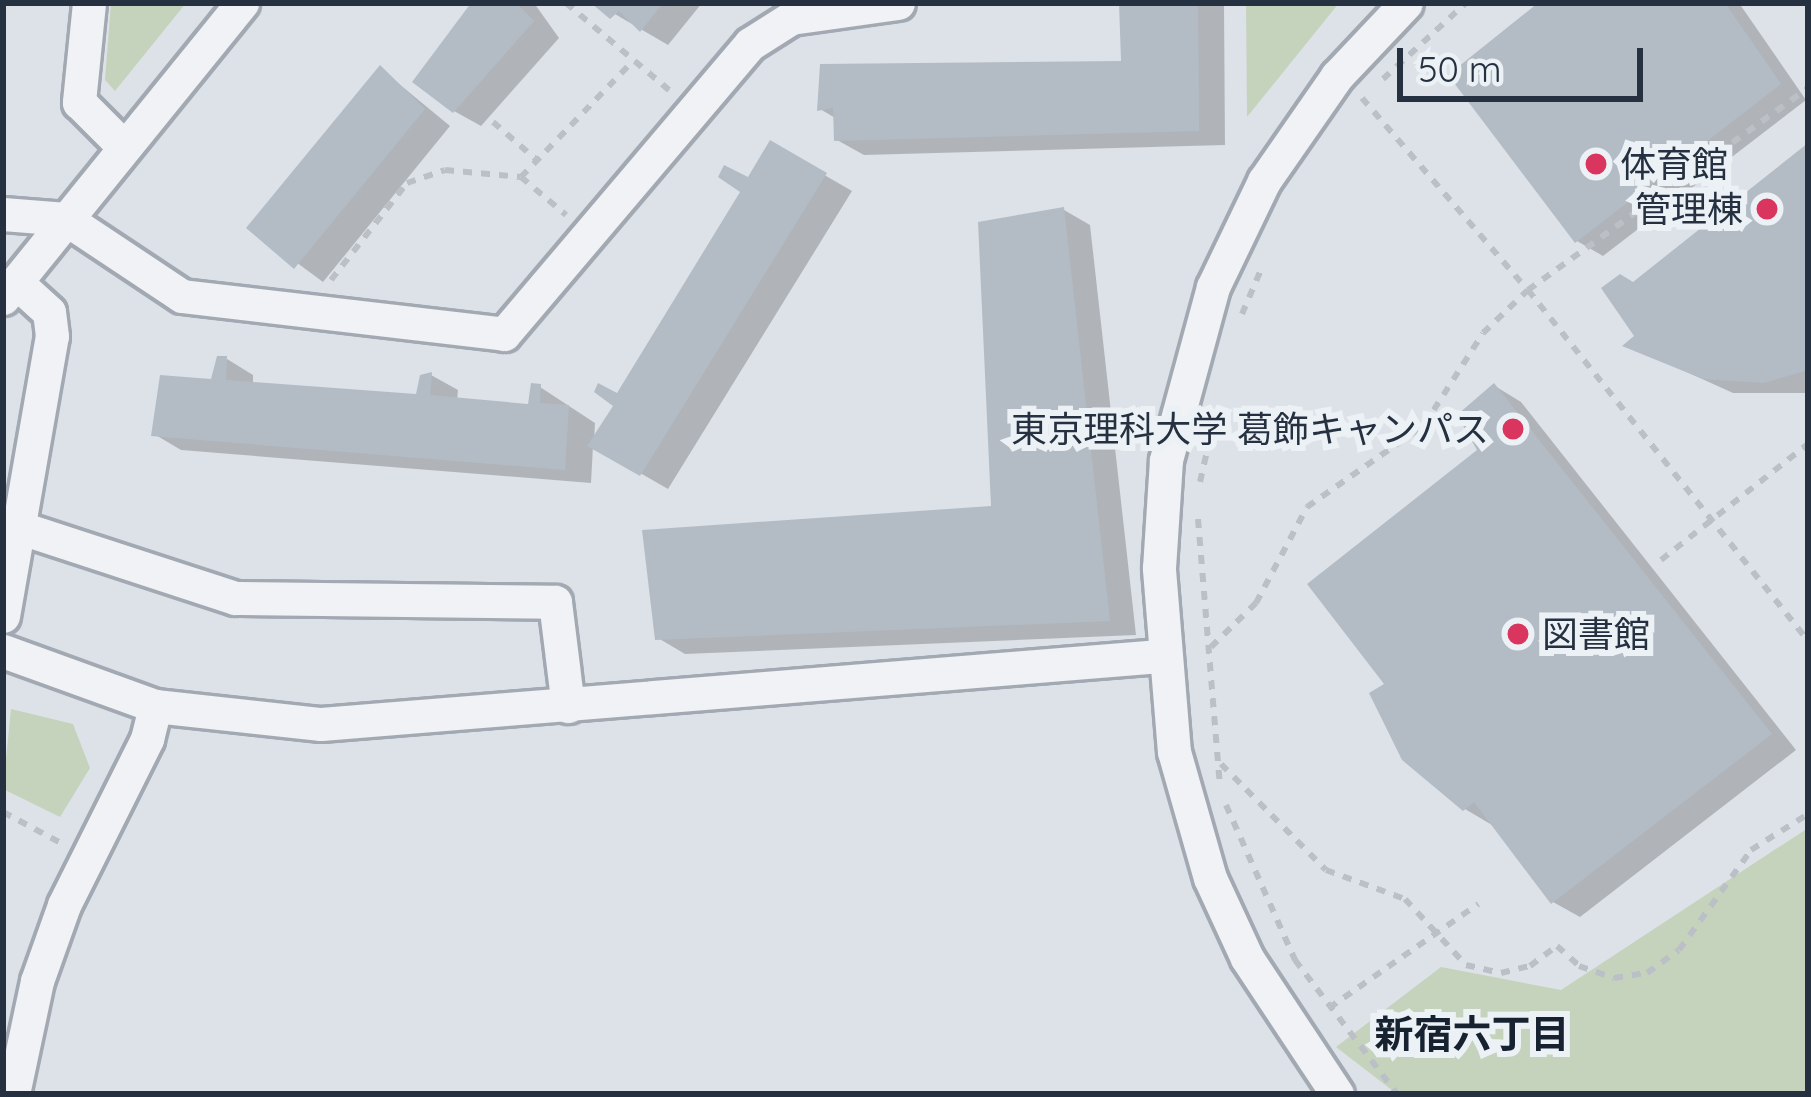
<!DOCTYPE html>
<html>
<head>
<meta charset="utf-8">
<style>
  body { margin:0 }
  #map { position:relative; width:1811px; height:1097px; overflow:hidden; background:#dde2e8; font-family:Quicksand,"Noto Sans JP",sans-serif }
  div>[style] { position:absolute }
  .green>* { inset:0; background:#c5d3bd }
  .shadow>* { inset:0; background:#0003 }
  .building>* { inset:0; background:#b3bcc5 }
  .path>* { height:6px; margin-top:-3px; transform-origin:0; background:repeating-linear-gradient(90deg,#bbc0c7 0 9px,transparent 0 18px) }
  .roads { filter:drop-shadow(3px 0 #a2a9b2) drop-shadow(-3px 0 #a2a9b2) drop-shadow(0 3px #a2a9b2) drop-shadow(0 -3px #a2a9b2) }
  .minor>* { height:33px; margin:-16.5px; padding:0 16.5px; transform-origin:16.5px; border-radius:16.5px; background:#f0f2f6 }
  .dots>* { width:33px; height:33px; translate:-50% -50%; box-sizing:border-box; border:6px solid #ecf1f6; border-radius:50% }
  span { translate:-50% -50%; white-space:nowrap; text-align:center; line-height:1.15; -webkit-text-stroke:12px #ecf1f6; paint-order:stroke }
  .poi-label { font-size:36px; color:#253140 }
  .left { translate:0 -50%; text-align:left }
  .right { translate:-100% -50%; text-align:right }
  .neighbourhood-label { font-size:39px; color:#172230; font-weight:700 }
  .frame { position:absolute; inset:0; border:6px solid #253140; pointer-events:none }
  .scale { position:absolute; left:1397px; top:48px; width:246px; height:54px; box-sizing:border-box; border:6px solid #253140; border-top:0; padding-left:15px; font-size:36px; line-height:42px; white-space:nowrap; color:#253140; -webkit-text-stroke:9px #ecf1f6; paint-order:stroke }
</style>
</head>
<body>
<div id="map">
  <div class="green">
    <i style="clip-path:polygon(111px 3px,186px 3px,115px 91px,105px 80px)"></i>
    <i style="clip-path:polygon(1246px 3px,1339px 3px,1247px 117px)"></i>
    <i style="clip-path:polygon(11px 709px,73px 724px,90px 768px,60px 817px,3px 789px)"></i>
    <i style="clip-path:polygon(1808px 828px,1808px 1094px,1397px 1094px,1336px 1047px,1441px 967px,1561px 990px)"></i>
  </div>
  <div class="shadow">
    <i style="clip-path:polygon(474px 3px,534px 3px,559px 38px,481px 126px,454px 111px)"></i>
    <i style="clip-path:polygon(596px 3px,702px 3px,668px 45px)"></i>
    <i style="clip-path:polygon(1122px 3px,1224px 3px,1225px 145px,864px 155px,837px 140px,837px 119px,820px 109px,1124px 64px)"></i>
    <i style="clip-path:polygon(1543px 3px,1739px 3px,1806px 100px,1603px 256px,1577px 241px)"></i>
    <i style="clip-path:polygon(381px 69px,450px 126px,323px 282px,250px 228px)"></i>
    <i style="clip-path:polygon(771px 144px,852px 191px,668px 489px,593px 446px,591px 483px,181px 450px,154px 434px,213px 382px,227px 359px,253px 375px,253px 385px,418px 397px,431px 375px,458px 390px,457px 401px,530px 407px,540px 387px,595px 423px,594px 442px)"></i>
    <i style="clip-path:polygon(1808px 147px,1808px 393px,1733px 393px,1627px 345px,1638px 336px,1634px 286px)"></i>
    <i style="clip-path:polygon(1064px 210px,1090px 225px,1136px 635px,685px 654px,658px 638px,994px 509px)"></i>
    <i style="clip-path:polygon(1495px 386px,1521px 402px,1796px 750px,1580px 917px,1553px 902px,1492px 825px,1465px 809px,1388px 685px,1480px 451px)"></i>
  </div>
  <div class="building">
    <i style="clip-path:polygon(471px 3px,516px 3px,534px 21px,453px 113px,412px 82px)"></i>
    <i style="clip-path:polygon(591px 3px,663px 3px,640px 32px,619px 11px,610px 19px)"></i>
    <i style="clip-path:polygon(1119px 3px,1198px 3px,1199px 131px,834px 141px,833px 108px,817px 111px,820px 64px,1121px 61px)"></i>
    <i style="clip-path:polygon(1538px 3px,1725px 3px,1781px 84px,1575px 243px,1448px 75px)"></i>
    <i style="clip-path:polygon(380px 65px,425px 109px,294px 269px,246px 228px)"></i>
    <i style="clip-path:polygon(770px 140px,827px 173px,640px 476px,587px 446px,613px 406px,594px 392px,598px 383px,617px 393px,740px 192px,718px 177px,724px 165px,748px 177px)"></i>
    <i style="clip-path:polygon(1808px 143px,1808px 370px,1764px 383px,1703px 379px,1622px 346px,1634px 336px,1601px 288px,1620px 274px,1633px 282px)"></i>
    <i style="clip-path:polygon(1064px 207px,1110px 621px,655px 640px,642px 530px,991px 506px,978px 222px)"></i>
    <i style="clip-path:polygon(217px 356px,227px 356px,226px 380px,416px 394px,420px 375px,432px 372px,430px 395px,528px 404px,531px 383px,541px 384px,540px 403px,569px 405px,565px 470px,151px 436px,160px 375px,211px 379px)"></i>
    <i style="clip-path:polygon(1494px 383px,1772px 734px,1551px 904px,1474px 802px,1463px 811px,1402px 760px,1369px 693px,1384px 684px,1307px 584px,1477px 450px,1457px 415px)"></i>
  </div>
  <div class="path">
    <i style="left:566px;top:3px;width:135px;rotate:40.2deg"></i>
    <i style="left:1383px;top:79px;width:113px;rotate:-42.5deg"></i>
    <i style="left:1362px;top:98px;width:254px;rotate:49.2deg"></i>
    <i style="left:1528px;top:290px;width:449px;rotate:51.4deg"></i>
    <i style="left:493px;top:122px;width:61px;rotate:41deg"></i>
    <i style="left:521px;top:177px;width:160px;rotate:-46deg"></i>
    <i style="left:331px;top:280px;width:123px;rotate:-51.9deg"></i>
    <i style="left:407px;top:183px;width:40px;rotate:-18.9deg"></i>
    <i style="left:445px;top:170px;width:76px;rotate:5.3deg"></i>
    <i style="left:521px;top:177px;width:59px;rotate:40.2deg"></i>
    <i style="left:1242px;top:314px;width:53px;rotate:-66.8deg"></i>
    <i style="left:1200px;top:482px;width:58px;rotate:-77.2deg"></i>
    <i style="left:1198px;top:519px;width:269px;rotate:85.3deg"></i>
    <i style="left:1661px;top:560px;width:187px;rotate:-38.3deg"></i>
    <i style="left:1211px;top:647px;width:63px;rotate:-44.4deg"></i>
    <i style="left:1256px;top:603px;width:109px;rotate:-62deg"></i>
    <i style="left:1307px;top:507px;width:143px;rotate:-35deg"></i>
    <i style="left:1424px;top:425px;width:109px;rotate:-57.3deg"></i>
    <i style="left:1483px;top:333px;width:62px;rotate:-43.7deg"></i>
    <i style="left:1528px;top:290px;width:345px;rotate:-35.8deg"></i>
    <i style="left:1221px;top:764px;width:149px;rotate:45.3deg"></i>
    <i style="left:1326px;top:870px;width:84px;rotate:20.2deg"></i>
    <i style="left:1405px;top:899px;width:90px;rotate:47.3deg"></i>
    <i style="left:1466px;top:965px;width:36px;rotate:13deg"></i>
    <i style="left:1501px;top:973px;width:30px;rotate:-14deg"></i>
    <i style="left:1530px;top:966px;width:34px;rotate:-37deg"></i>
    <i style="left:1557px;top:946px;width:30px;rotate:42deg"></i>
    <i style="left:1579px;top:966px;width:37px;rotate:19deg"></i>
    <i style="left:1614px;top:978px;width:33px;rotate:-9deg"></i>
    <i style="left:1647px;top:973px;width:39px;rotate:-36deg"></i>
    <i style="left:1679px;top:950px;width:123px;rotate:-54.2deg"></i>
    <i style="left:1751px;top:850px;width:67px;rotate:-32.3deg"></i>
    <i style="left:1226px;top:805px;width:170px;rotate:66deg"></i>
    <i style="left:1295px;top:960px;width:168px;rotate:52.7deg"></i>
    <i style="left:3px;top:812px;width:68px;rotate:28.1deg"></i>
    <i style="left:1329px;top:1008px;width:182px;rotate:-34.9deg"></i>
  </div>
  <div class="roads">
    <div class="minor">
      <i style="left:89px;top:3px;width:100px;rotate:95.8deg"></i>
      <i style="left:79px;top:102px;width:64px;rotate:45deg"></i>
      <i style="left:3px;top:214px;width:63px;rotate:4.5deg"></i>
      <i style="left:66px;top:219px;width:139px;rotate:33.6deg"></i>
      <i style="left:182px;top:296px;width:324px;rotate:6.7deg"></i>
      <i style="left:504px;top:334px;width:380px;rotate:-49.7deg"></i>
      <i style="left:750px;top:44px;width:49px;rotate:-32.4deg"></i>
      <i style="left:791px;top:18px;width:108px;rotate:-8deg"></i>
      <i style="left:3px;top:298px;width:380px;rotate:-51deg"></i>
      <i style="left:18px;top:527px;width:228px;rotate:18.1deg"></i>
      <i style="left:235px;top:598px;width:320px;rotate:0.7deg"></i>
      <i style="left:555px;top:602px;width:105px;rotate:82.9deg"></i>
      <i style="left:3px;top:616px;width:284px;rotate:-80.1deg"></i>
      <i style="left:52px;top:336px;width:24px;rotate:-97deg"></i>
      <i style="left:49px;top:312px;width:45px;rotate:-137.7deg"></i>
      <i style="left:3px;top:651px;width:162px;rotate:19.9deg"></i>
      <i style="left:155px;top:706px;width:167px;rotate:6.2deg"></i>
      <i style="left:321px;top:724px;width:842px;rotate:-4.63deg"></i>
      <i style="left:13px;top:1094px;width:116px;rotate:-78deg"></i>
      <i style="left:37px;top:981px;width:81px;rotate:-70.4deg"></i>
      <i style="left:64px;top:905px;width:186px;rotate:-63.4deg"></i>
      <i style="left:147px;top:739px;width:34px;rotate:-76deg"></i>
      <i style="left:1337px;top:1094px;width:163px;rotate:-123.5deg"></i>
      <i style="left:1247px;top:958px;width:88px;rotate:-114.8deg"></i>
      <i style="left:1210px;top:878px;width:131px;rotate:-105.9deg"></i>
      <i style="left:1174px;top:752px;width:185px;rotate:-94.7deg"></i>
      <i style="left:1159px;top:568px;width:108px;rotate:-86.3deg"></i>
      <i style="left:1166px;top:460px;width:179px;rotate:-74.8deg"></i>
      <i style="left:1213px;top:287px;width:118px;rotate:-64.3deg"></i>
      <i style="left:1264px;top:181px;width:128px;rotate:-55.2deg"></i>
      <i style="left:1337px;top:76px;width:100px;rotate:-46.6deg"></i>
    </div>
  </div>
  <div class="dots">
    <i style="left:1596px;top:164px;background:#da355f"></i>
    <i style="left:1767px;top:209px;background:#da355f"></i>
    <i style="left:1513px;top:429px;background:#da355f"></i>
    <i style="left:1518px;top:634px;background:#da355f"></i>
  </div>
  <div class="poi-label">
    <span class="left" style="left:1620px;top:164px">体育館</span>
    <span class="right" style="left:1743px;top:209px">管理棟</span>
    <span class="right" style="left:1489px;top:429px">東京理科大学 葛飾キャンパス</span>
    <span class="left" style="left:1542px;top:634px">図書館</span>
  </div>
  <div class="neighbourhood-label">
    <span style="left:1472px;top:1034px">新宿六丁目</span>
  </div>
  <div class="frame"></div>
  <div class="scale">50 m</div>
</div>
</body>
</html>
